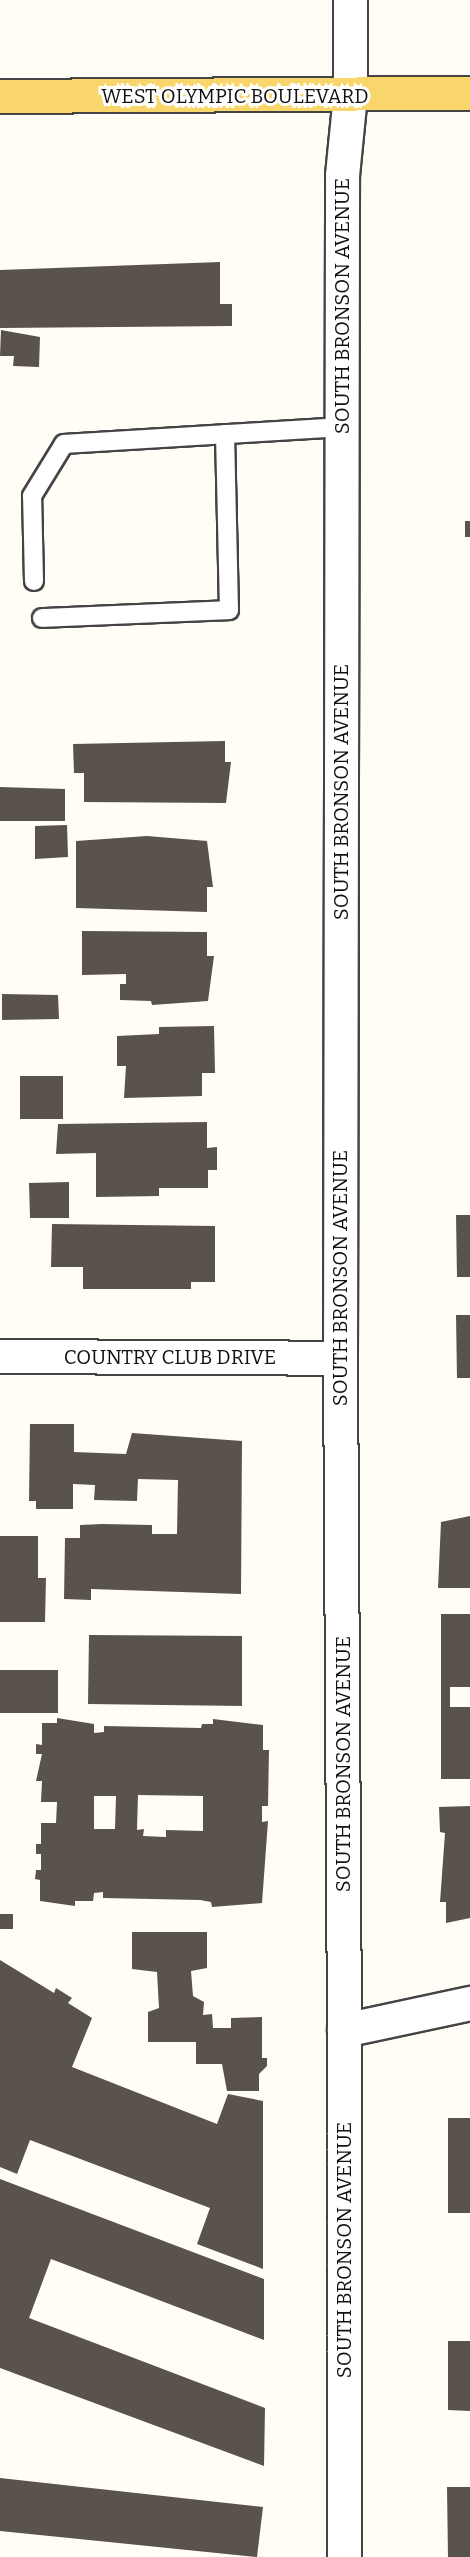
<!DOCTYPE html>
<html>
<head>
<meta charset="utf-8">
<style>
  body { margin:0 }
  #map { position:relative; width:470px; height:2557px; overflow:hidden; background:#fffdf5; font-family:Bitter,serif }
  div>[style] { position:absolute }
  .building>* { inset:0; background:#5a524d }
  .roads { filter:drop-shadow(2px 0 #444) drop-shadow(-2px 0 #444) drop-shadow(0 2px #444) drop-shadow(0 -2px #444) }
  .service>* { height:18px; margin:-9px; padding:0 9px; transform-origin:9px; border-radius:9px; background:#fff }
  .minor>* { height:33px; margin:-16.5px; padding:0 16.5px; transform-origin:16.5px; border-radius:16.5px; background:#fff }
  .tertiary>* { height:33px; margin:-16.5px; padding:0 16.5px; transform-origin:16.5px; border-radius:16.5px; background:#fff }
  .primary>* { height:33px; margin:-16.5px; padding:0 16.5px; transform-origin:16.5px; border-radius:16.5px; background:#f9d66b }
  span { translate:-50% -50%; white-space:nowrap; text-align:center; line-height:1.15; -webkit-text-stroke:6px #fff; paint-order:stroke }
  .street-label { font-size:20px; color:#111 }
</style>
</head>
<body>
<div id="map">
  <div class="building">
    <i style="clip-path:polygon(220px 262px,220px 304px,232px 304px,232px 326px,0 328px,0 270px)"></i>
    <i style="clip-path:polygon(1px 330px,40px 337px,39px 367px,13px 366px,14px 356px,0 356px)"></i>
    <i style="clip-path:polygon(465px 521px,470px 521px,470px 537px,465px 537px)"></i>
    <i style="clip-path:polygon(225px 741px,225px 762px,231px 762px,226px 803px,84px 802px,84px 773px,74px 773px,73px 744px)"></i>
    <i style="clip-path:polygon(0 787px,65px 789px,65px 821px,0 821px)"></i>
    <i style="clip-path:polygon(67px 825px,68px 857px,35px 859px,35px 826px)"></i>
    <i style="clip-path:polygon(147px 836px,207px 841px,213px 887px,207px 887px,207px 912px,76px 908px,76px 841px)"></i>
    <i style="clip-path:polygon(82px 931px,207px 932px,207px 956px,214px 956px,208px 1001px,152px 1005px,151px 1001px,120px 1000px,120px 984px,126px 984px,126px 974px,82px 975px)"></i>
    <i style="clip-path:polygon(2px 994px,58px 995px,59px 1019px,2px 1020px)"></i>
    <i style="clip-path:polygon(214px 1026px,215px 1073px,202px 1073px,202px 1096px,124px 1098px,126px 1066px,117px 1066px,117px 1036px,159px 1034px,159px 1027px)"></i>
    <i style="clip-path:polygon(20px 1076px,63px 1076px,63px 1119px,20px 1119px)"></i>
    <i style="clip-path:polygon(207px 1122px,207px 1148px,217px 1147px,217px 1170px,208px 1170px,208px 1188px,159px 1188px,159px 1196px,96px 1197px,96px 1153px,56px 1154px,58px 1124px)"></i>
    <i style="clip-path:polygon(69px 1182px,69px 1218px,30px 1218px,29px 1183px)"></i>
    <i style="clip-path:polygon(456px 1215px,470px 1215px,470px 1277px,457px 1277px)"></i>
    <i style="clip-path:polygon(52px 1224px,215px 1226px,215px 1282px,191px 1282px,191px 1289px,83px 1289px,83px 1267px,51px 1267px)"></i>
    <i style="clip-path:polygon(456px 1315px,470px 1315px,470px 1378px,457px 1378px)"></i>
    <i style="clip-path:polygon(30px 1424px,74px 1424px,74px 1452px,126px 1454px,132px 1433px,242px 1441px,241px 1594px,91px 1589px,91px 1600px,64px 1599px,65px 1538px,80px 1538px,80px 1525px,102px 1524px,152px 1525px,152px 1534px,177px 1534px,178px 1480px,138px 1479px,137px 1501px,94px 1500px,95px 1485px,73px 1484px,73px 1509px,36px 1509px,36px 1501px,29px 1501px)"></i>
    <i style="clip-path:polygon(470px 1516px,470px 1588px,438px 1588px,441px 1522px)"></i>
    <i style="clip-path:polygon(0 1536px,38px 1536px,38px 1578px,46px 1578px,45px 1622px,0 1622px)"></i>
    <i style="clip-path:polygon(441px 1614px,470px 1614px,470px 1687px,450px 1687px,450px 1707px,470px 1707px,470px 1779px,441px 1779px)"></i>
    <i style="clip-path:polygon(89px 1635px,242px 1636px,242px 1706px,88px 1704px)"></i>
    <i style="clip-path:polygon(0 1670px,58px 1670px,58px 1713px,0 1713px)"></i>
    <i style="clip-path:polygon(evenodd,57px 1718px,94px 1724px,94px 1733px,104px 1732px,104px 1726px,201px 1728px,202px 1724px,213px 1724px,213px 1719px,263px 1725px,263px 1750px,269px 1750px,268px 1806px,262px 1806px,262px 1822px,268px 1821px,262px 1903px,212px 1907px,211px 1902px,200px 1900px,103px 1898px,103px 1892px,94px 1893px,93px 1901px,75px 1901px,75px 1906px,40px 1901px,40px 1880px,35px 1879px,36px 1870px,41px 1870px,41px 1854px,36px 1854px,36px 1844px,41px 1844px,41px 1823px,56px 1823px,57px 1802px,41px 1802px,42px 1781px,36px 1781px,42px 1754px,36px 1754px,36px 1744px,42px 1745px,42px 1723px,57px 1723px,57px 1718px,138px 1795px,203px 1796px,203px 1831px,166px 1830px,166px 1837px,143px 1836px,144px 1829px,137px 1830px,138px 1795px,57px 1718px,94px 1796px,116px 1796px,115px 1829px,94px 1829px,94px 1796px)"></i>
    <i style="clip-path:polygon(470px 1806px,470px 1918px,446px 1923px,446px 1902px,440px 1902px,445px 1833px,440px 1832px,439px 1807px)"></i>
    <i style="clip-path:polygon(0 1914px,13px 1914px,13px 1929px,0 1929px)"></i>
    <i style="clip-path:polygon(132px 1932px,207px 1932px,207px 1968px,191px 1971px,193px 1996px,204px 2002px,203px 2015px,212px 2014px,213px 2028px,231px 2028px,231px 2018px,262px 2017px,262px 2058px,267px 2058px,267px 2066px,259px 2074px,259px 2091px,227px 2091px,222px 2064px,196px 2064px,196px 2042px,148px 2042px,148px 2012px,159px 2008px,157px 1972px,132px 1969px)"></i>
    <i style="clip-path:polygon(0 1960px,54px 1993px,56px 1988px,72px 1998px,68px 2003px,92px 2018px,72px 2067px,217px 2124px,228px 2094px,263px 2101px,263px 2269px,197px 2244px,210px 2208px,30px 2140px,17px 2174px,0 2167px)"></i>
    <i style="clip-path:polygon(448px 2118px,470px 2118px,470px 2213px,448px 2213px)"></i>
    <i style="clip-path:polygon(0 2179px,264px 2279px,264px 2340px,51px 2259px,29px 2318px,265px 2408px,264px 2466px,0 2368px)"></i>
    <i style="clip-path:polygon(448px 2341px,470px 2341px,470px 2411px,448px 2410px)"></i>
    <i style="clip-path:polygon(0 2478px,263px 2507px,257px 2557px,0 2531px)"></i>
    <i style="clip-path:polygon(447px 2487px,470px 2487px,470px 2557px,448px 2557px)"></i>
  </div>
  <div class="roads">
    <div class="service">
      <i style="left:34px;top:581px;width:85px;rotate:-91.3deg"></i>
      <i style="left:32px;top:496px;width:61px;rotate:-58.4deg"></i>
      <i style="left:64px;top:444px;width:279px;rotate:-3.5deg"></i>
      <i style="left:42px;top:618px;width:187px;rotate:-2.4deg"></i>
      <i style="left:229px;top:610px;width:176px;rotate:-91.3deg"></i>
    </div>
    <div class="minor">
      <i style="left:340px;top:1358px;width:1183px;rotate:-89.9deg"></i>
      <i style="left:342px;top:175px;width:80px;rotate:-84.3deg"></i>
      <i style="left:350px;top:95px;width:95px;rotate:-90deg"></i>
      <i style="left:344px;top:2030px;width:527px;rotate:90deg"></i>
    </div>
    <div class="tertiary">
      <i style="left:0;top:1356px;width:340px;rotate:0.3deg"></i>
      <i style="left:340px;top:1358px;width:672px;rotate:89.66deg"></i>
      <i style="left:344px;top:2030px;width:129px;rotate:-12.1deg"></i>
    </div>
    <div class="primary">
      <i style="left:0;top:96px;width:470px;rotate:-0.4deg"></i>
    </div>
  </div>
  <div class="street-label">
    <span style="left:235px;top:96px">WEST OLYMPIC BOULEVARD</span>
    <span style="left:342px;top:306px;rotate:-90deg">SOUTH BRONSON AVENUE</span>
    <span style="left:341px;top:792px;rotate:-90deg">SOUTH BRONSON AVENUE</span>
    <span style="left:340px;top:1278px;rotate:-90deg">SOUTH BRONSON AVENUE</span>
    <span style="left:170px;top:1357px">COUNTRY CLUB DRIVE</span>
    <span style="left:343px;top:1764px;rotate:-90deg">SOUTH BRONSON AVENUE</span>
    <span style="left:344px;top:2250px;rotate:-90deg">SOUTH BRONSON AVENUE</span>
  </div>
</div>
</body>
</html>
